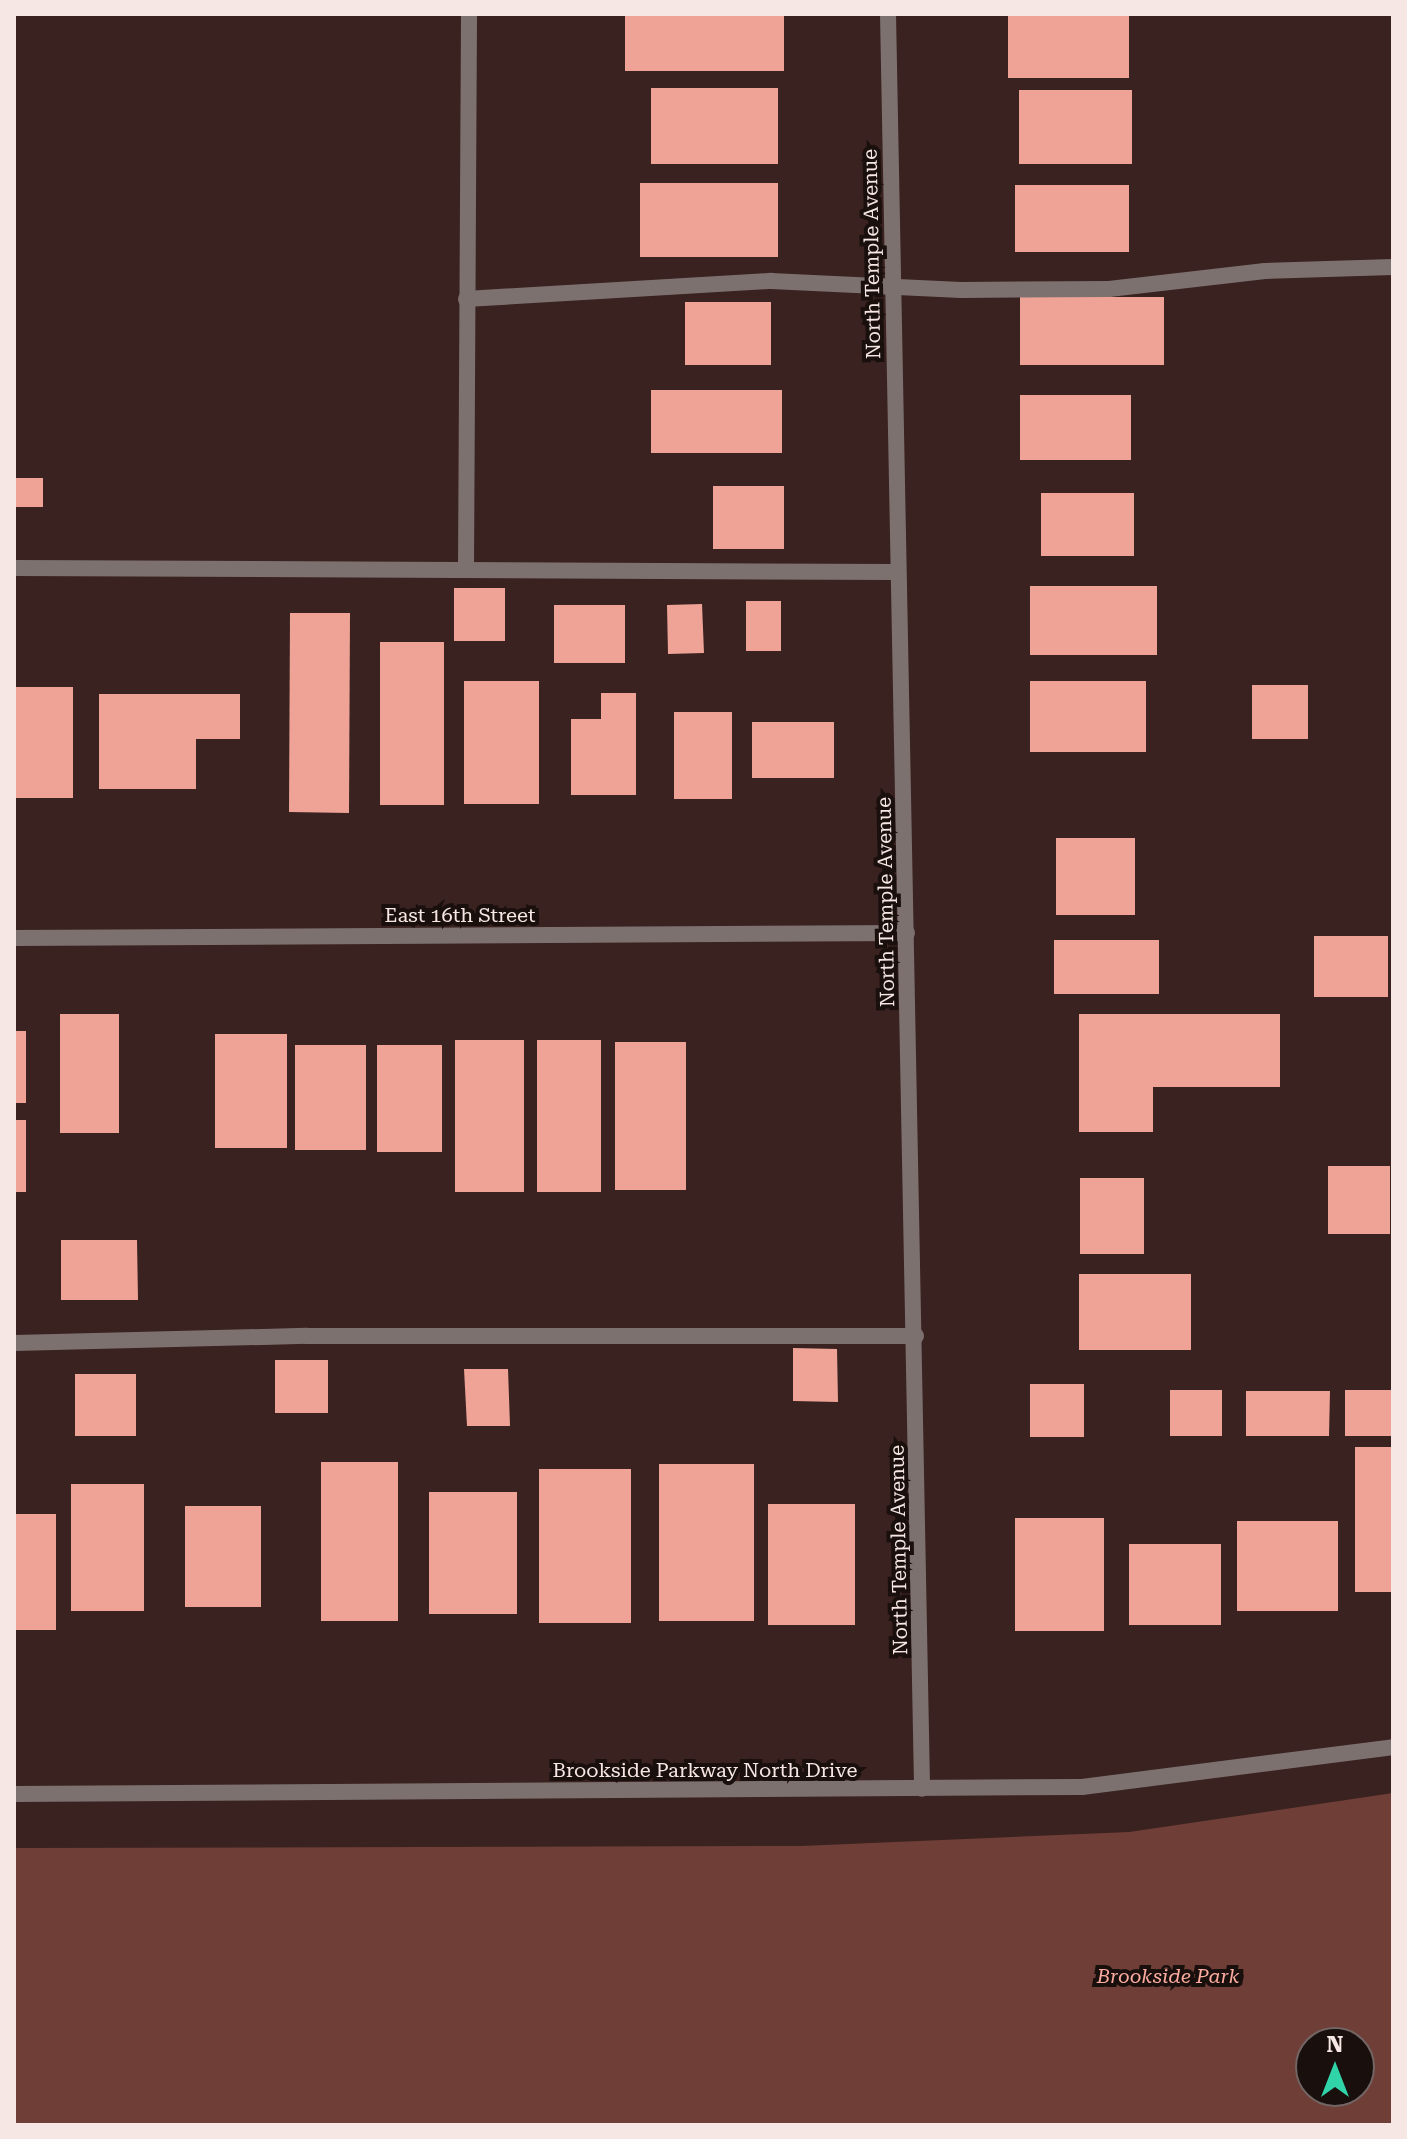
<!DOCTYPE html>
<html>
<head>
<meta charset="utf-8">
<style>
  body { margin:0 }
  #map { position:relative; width:1407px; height:2139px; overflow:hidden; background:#39221f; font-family:"Roboto Serif",serif }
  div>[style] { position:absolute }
  .green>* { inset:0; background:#6f3e37 }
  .building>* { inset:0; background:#efa397 }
  .service>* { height:16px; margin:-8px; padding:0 8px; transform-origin:8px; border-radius:8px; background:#7d716f }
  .minor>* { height:16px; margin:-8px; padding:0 8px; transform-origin:8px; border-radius:8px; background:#7d716f }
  span { translate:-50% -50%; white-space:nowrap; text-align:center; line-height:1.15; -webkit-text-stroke:8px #190f0d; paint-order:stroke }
  .street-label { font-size:20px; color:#f7e7e4 }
  .park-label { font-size:20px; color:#fcab9e; font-style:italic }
  .frame { position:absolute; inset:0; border:16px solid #f7e7e4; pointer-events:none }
  .north { position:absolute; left:1295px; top:2027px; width:80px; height:80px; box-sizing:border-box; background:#190f0d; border:2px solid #726563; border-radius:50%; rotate:0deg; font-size:22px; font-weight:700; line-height:32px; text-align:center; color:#f7e7e4 }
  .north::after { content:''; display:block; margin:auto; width:28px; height:36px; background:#31d4a9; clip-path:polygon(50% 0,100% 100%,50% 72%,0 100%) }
</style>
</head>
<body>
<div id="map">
  <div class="green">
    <i style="clip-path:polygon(evenodd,1393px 1793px,1393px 2125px,14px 2125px,14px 1848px,801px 1846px,1129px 1832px,1393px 1793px,1311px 2043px,1359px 2043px,1359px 2091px,1311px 2091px,1311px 2043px)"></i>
  </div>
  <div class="building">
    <i style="clip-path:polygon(625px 14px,784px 14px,784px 71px,625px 71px)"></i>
    <i style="clip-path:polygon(1008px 14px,1129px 14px,1129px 78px,1008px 78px)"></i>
    <i style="clip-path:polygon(651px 88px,778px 88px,778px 164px,651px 164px)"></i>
    <i style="clip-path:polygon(1019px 90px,1132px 90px,1132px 164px,1019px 164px)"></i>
    <i style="clip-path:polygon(640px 183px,778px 183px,778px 257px,640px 257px)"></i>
    <i style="clip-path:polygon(1015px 185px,1129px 185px,1129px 252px,1015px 252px)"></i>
    <i style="clip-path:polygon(1020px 297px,1164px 297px,1164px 365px,1020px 365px)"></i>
    <i style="clip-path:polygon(685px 302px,771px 302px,771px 365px,685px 365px)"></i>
    <i style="clip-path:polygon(651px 390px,782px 390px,782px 453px,651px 453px)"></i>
    <i style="clip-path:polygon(1020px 395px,1131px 395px,1131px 460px,1020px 460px)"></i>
    <i style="clip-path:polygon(14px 478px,43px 478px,43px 507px,14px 507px)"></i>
    <i style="clip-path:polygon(713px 486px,784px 486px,784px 549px,713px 549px)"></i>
    <i style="clip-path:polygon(1041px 493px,1134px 493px,1134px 556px,1041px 556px)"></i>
    <i style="clip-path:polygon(1030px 586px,1157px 586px,1157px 655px,1030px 655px)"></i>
    <i style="clip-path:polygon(454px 588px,505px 588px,505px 641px,454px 641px)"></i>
    <i style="clip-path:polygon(746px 601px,781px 601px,781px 651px,746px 651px)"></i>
    <i style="clip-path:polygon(702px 604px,704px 653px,668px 654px,667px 605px)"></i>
    <i style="clip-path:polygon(554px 605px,625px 605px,625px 663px,554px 663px)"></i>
    <i style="clip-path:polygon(290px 613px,350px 613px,349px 813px,289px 812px)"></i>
    <i style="clip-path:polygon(380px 642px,444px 642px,444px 805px,380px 805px)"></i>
    <i style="clip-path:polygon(464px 681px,539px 681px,539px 804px,464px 804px)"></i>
    <i style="clip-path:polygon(1030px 681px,1146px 681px,1146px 752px,1030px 752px)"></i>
    <i style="clip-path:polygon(1252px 685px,1308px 685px,1308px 739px,1252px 739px)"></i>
    <i style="clip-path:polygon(14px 687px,73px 687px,73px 798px,14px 798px)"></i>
    <i style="clip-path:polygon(601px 693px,636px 693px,636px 795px,571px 795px,571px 719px,601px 719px)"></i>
    <i style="clip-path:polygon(99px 694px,240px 694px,240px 739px,196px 739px,196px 789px,99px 789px)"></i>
    <i style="clip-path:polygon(674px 712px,732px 712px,732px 799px,674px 799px)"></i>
    <i style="clip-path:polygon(752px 722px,834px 722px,834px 778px,752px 778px)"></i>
    <i style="clip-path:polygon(1056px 838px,1135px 838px,1135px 915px,1056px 915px)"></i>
    <i style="clip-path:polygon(1314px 936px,1388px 936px,1388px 997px,1314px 997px)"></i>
    <i style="clip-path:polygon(1054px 940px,1159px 940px,1159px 994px,1054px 994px)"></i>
    <i style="clip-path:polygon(60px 1014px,119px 1014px,119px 1133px,60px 1133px)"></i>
    <i style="clip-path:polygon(1079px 1014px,1280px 1014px,1280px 1087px,1153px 1087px,1153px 1132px,1079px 1132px)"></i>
    <i style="clip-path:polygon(14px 1031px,26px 1031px,26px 1103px,14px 1103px)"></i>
    <i style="clip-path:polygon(215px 1034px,287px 1034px,287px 1148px,215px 1148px)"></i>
    <i style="clip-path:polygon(455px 1040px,524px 1040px,524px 1192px,455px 1192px)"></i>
    <i style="clip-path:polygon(537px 1040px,601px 1040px,601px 1192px,537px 1192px)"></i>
    <i style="clip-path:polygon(615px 1042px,686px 1042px,686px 1190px,615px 1190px)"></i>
    <i style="clip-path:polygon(295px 1045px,366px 1045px,366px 1150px,295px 1150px)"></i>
    <i style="clip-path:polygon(377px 1045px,442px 1045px,442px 1152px,377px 1152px)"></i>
    <i style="clip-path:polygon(14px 1120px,26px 1120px,26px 1192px,14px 1192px)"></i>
    <i style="clip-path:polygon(1328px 1166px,1390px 1166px,1390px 1234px,1328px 1234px)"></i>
    <i style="clip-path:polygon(1080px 1178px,1144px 1178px,1144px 1254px,1080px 1254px)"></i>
    <i style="clip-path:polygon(61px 1240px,137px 1240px,138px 1300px,61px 1300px)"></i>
    <i style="clip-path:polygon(1079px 1274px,1191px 1274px,1191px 1350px,1079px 1350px)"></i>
    <i style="clip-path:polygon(793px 1348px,837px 1349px,838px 1402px,793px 1401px)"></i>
    <i style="clip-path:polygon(275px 1360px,328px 1360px,328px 1413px,275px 1413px)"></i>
    <i style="clip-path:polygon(464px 1369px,508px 1369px,510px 1426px,467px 1426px)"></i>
    <i style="clip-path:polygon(75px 1374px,136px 1374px,136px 1436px,75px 1436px)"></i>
    <i style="clip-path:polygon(1030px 1384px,1084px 1384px,1084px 1437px,1030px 1437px)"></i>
    <i style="clip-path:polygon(1170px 1390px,1222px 1390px,1222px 1436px,1170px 1436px)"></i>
    <i style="clip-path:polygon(1345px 1390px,1393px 1390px,1393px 1436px,1345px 1436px)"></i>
    <i style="clip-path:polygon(1246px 1391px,1330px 1391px,1329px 1436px,1246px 1436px)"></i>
    <i style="clip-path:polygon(1355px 1447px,1393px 1447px,1393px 1592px,1355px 1592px)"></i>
    <i style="clip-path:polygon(321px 1462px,398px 1462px,398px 1621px,321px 1621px)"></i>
    <i style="clip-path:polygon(659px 1464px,754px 1464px,754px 1621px,659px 1621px)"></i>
    <i style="clip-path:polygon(539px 1469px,631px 1469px,631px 1623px,539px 1623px)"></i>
    <i style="clip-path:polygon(71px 1484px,144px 1484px,144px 1611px,71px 1611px)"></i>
    <i style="clip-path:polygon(429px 1492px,517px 1492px,517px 1614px,429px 1614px)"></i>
    <i style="clip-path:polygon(768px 1504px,855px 1504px,855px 1625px,768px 1625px)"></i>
    <i style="clip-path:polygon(185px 1506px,261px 1506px,261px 1607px,185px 1607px)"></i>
    <i style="clip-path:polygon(14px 1514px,56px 1514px,56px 1630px,14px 1630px)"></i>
    <i style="clip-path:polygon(1015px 1518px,1104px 1518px,1104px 1631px,1015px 1631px)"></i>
    <i style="clip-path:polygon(1237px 1521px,1338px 1521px,1338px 1611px,1237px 1611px)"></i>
    <i style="clip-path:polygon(1129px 1544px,1221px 1544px,1221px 1625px,1129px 1625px)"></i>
  </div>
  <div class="service">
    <i style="left:466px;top:299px;width:306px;rotate:-3.4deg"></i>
    <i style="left:771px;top:281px;width:190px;rotate:2.7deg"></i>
    <i style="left:961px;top:290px;width:148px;rotate:-0.4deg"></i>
    <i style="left:1109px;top:289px;width:157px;rotate:-6.6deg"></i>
    <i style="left:1265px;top:271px;width:128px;rotate:-1.8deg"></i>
    <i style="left:14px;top:568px;width:883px;rotate:0.26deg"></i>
    <i style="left:466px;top:570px;width:556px;rotate:-89.69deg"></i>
    <i style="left:14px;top:1343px;width:293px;rotate:-1.4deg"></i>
    <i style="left:307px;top:1336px;width:609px"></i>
  </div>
  <div class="minor">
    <i style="left:888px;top:14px;width:1775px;rotate:88.9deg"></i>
    <i style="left:14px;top:938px;width:893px;rotate:-0.32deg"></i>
    <i style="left:14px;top:1794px;width:1068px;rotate:-0.38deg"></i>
    <i style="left:1082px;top:1787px;width:314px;rotate:-7.3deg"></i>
  </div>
  <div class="street-label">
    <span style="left:872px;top:254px;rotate:-91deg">North Temple Avenue</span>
    <span style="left:886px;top:902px;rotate:-91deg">North Temple Avenue</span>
    <span style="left:460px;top:915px">East 16th Street</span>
    <span style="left:899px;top:1550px;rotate:-91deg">North Temple Avenue</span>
    <span style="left:705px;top:1770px">Brookside Parkway North Drive</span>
  </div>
  <div class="park-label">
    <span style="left:1168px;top:1976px">Brookside Park</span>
  </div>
  <div class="frame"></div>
  <div class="north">N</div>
</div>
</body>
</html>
